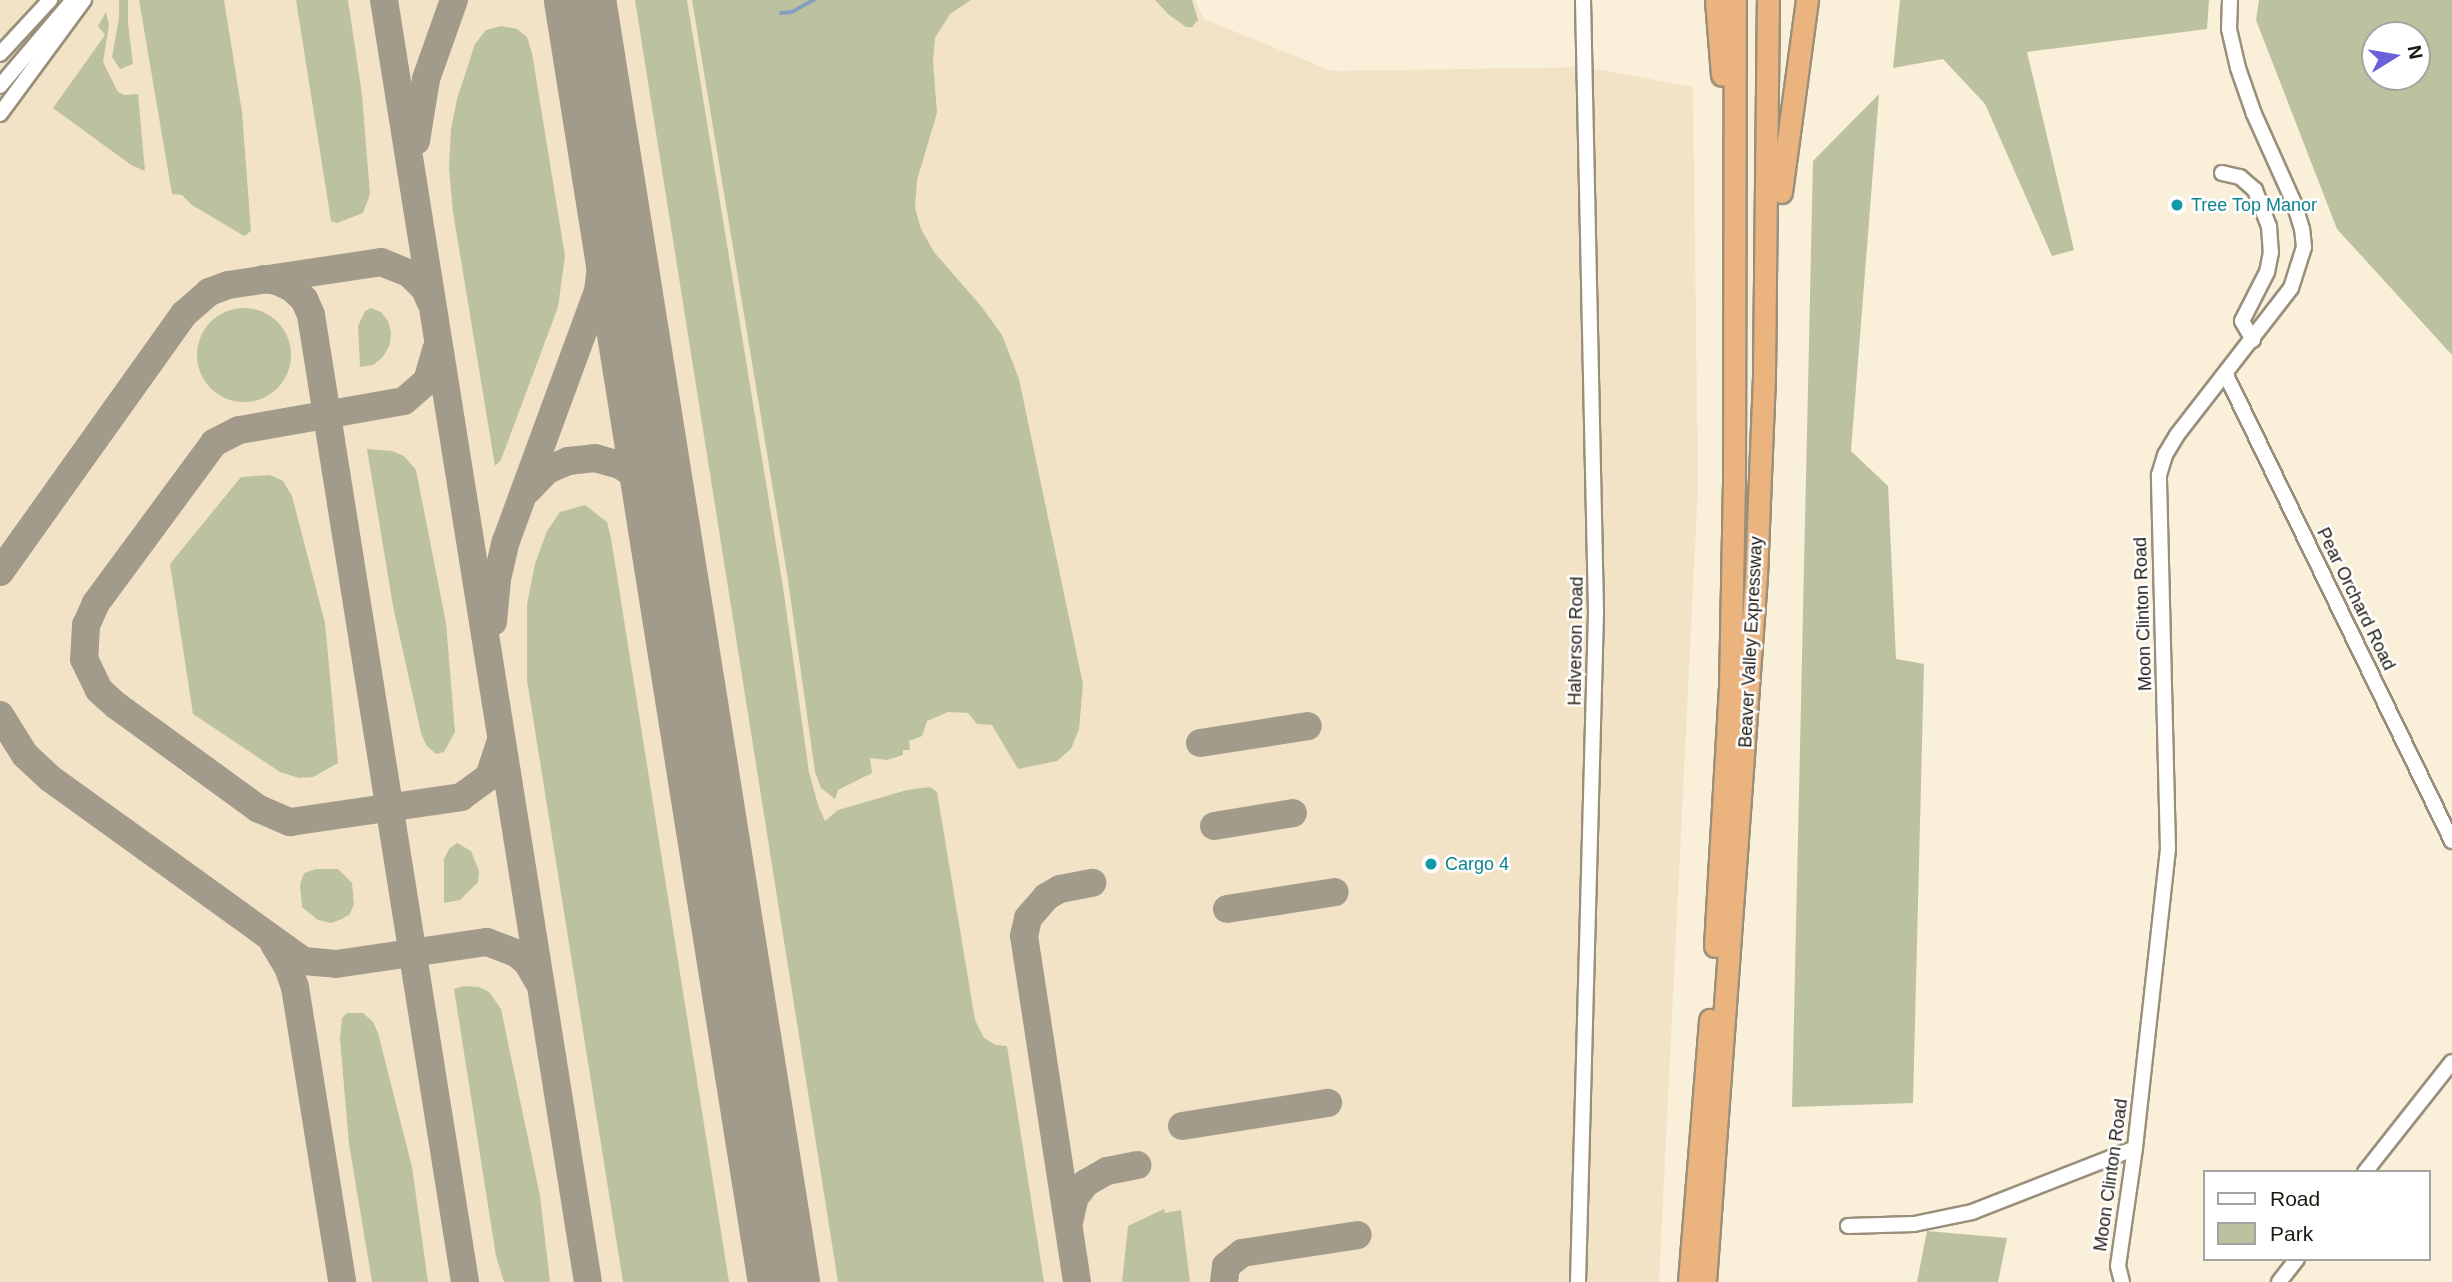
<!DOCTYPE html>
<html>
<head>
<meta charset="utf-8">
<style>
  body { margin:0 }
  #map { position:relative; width:2452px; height:1282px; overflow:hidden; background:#faefd9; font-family:Helvetica,sans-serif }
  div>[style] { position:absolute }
  .built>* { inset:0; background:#f2e3c6 }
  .green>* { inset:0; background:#bcc2a0 }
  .round { border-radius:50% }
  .stream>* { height:3.5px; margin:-1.75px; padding:0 1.75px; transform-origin:1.75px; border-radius:1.75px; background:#84a0bf }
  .taxiway>* { height:28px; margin:-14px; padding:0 14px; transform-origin:14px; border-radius:14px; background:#a29a8a }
  .runway>* { height:72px; margin:-36px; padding:0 36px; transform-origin:36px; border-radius:36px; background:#a29a8a }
  .roads { filter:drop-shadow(2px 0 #998f7b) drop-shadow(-2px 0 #998f7b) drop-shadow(0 2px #998f7b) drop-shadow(0 -2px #998f7b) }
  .minor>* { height:14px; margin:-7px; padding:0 7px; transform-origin:7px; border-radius:7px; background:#fff }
  .highway>* { height:21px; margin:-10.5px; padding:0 10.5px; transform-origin:10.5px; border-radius:10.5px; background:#ebb37e }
  .dots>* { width:19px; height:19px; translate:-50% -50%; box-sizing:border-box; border:4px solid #fff; border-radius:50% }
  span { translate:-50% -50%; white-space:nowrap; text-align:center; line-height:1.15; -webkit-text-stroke:5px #fff; paint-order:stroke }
  .culture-label { font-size:18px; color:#0d838f }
  .left { translate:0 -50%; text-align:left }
  .street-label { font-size:18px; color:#1e1a13 }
  .legend { position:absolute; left:2203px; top:1170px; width:228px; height:91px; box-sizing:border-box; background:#fff; border:2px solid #a5a3a1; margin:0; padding:9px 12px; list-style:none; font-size:21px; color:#1e1a13 }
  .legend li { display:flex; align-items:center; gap:14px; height:35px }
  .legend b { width:35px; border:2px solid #a5a3a1 }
  .north { position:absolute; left:2361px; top:21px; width:70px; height:70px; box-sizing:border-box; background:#fff; border:2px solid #a5a3a1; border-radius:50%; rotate:79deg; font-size:19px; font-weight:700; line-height:28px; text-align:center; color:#1e1a13 }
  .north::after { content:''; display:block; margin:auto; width:24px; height:32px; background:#6a61da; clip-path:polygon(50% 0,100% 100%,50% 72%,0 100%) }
</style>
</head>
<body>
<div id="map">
  <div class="built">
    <i style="clip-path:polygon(0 0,1195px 0,1204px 19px,1332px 71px,1585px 67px,1693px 87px,1698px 486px,1659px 1282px,0 1282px)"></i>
  </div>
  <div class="green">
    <i style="clip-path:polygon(119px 0,128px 0,128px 23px,133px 64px,120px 69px,112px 57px,119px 18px)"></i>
    <i style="clip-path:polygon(139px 0,224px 0,242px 112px,251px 231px,244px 236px,192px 205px,182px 195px,172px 194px)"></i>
    <i style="clip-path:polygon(296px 0,348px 0,362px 95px,370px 194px,363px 213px,337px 223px,331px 221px)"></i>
    <i style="clip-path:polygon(635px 0,687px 0,783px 587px,809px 772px,818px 805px,825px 821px,838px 810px,907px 790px,930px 787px,937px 792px,975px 1020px,984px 1038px,996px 1045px,1007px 1046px,1044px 1282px,838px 1282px)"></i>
    <i style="clip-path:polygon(692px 0,971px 0,950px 14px,935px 38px,933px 61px,937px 113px,917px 180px,915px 208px,921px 229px,934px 252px,981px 306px,1002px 335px,1019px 379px,1083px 684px,1079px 729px,1071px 749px,1057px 761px,1018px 769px,992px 725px,977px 724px,968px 713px,948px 712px,927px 721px,922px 736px,909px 741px,910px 750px,903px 750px,903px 755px,887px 760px,870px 758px,872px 773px,838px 790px,835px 799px,821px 788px,815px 772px,788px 580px)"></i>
    <i style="clip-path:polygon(1155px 0,1192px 0,1198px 20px,1192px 27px,1186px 27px,1168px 14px)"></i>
    <i style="clip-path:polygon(1900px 0,2209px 0,2207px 29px,2027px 52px,2074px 250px,2052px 256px,1985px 104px,1943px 59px,1893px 68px)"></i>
    <i style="clip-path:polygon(evenodd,2259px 0,2452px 0,2452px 355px,2337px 229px,2256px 20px,2259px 0,2375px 35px,2417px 35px,2417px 77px,2375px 77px,2375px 35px)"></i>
    <i style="clip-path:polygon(106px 12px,109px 25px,103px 62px,118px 92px,125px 95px,138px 94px,145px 171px,131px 165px,53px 108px,105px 35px,98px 26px)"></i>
    <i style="clip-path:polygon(501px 26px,517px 29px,527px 37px,532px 53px,565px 256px,558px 307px,501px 460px,495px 466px,453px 212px,449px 168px,451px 129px,457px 99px,475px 44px,486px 30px)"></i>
    <i style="clip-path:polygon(1879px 94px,1851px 451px,1888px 486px,1896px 659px,1924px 664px,1913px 1103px,1792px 1107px,1813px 161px)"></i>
    <i style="clip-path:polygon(371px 308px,381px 312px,388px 321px,391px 332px,390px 344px,383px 357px,373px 365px,360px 367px,358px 326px,365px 311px)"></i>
    <i class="round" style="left:197px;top:308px;width:94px;height:94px"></i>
    <i style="clip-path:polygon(367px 449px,392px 451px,404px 456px,416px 470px,446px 623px,455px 732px,444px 752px,436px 754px,426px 745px,421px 733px,393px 606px)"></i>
    <i style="clip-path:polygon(270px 475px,283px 481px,292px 496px,325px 623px,338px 763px,313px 777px,299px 778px,280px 772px,193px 714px,170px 564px,241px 477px)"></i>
    <i style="clip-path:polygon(585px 505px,607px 522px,611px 538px,729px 1282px,623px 1282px,527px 680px,527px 604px,535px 564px,547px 531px,560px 512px)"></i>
    <i style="clip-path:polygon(457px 843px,471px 851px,479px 871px,478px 882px,460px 900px,444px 903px,444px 859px,449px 849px)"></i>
    <i style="clip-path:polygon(316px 869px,338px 869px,352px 883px,354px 904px,350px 914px,342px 919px,331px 923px,318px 920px,302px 907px,300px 885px,304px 873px)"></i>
    <i style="clip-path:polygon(463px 986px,479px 987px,489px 992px,501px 1009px,540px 1196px,550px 1282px,504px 1282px,496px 1256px,454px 989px)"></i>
    <i style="clip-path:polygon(347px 1013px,363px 1013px,373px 1022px,378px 1033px,412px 1167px,428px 1282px,372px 1282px,349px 1144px,340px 1039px,342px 1018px)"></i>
    <i style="clip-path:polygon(1164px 1209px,1165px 1213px,1181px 1210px,1190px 1282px,1122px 1282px,1128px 1226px)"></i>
    <i style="clip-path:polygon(1927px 1231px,2007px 1238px,1998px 1282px,1917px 1282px)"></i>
  </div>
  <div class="stream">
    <i style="left:781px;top:13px;width:11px;rotate:-5deg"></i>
    <i style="left:792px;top:12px;width:25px;rotate:-29deg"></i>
  </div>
  <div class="taxiway">
    <i style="left:384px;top:0;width:1298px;rotate:80.96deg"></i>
    <i style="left:562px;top:0;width:29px;rotate:56deg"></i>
    <i style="left:578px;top:24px;width:52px;rotate:74.4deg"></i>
    <i style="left:416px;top:141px;width:63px;rotate:-80.8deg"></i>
    <i style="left:426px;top:79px;width:84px;rotate:-70.5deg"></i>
    <i style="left:263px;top:279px;width:14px;rotate:8deg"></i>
    <i style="left:277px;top:281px;width:17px;rotate:25deg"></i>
    <i style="left:292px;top:288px;width:16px;rotate:43deg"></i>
    <i style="left:304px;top:299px;width:17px;rotate:66deg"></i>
    <i style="left:311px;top:315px;width:979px;rotate:80.95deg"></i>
    <i style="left:436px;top:350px;width:32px;rotate:106deg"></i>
    <i style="left:427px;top:381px;width:30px;rotate:139deg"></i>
    <i style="left:404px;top:401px;width:168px;rotate:170deg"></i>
    <i style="left:239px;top:430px;width:28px;rotate:153deg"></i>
    <i style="left:214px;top:443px;width:199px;rotate:126.4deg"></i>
    <i style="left:96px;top:603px;width:24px;rotate:114deg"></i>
    <i style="left:86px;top:625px;width:34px;rotate:93deg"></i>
    <i style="left:84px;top:659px;width:34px;rotate:64deg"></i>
    <i style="left:99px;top:690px;width:24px;rotate:42deg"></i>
    <i style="left:117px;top:706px;width:175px;rotate:36deg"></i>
    <i style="left:259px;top:809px;width:34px;rotate:23deg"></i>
    <i style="left:290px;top:822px;width:173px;rotate:-8.3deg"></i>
    <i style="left:461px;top:797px;width:34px;rotate:-36deg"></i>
    <i style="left:489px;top:777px;width:35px;rotate:-72deg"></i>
    <i style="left:528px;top:490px;width:28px;rotate:-46deg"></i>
    <i style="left:547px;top:470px;width:23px;rotate:-23deg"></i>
    <i style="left:568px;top:461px;width:27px;rotate:-6deg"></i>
    <i style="left:595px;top:458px;width:26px;rotate:16deg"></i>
    <i style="left:620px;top:465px;width:23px;rotate:34deg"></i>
    <i style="left:639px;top:478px;width:24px;rotate:55deg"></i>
    <i style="left:653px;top:498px;width:58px;rotate:75deg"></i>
    <i style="left:0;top:572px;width:317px;rotate:-54.5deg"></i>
    <i style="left:184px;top:314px;width:33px;rotate:-41deg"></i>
    <i style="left:209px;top:292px;width:20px;rotate:-20deg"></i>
    <i style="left:228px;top:285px;width:155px;rotate:-8.5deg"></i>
    <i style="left:381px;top:262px;width:31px;rotate:22deg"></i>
    <i style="left:410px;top:274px;width:21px;rotate:45deg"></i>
    <i style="left:425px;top:289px;width:13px;rotate:67deg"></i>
    <i style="left:493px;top:622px;width:43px;rotate:-84.7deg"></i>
    <i style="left:497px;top:579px;width:39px;rotate:-77deg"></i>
    <i style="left:506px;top:541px;width:266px;rotate:-69.8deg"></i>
    <i style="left:598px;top:291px;width:72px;rotate:-82.8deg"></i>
    <i style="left:607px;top:220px;width:98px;rotate:-94.7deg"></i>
    <i style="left:0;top:715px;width:47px;rotate:58deg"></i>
    <i style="left:25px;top:755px;width:35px;rotate:43deg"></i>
    <i style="left:51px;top:779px;width:311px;rotate:35.8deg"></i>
    <i style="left:303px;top:961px;width:33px;rotate:5deg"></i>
    <i style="left:336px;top:964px;width:153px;rotate:-8.3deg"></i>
    <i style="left:487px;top:942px;width:31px;rotate:21deg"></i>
    <i style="left:516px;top:953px;width:14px;rotate:39deg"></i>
    <i style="left:527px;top:962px;width:22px;rotate:60deg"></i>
    <i style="left:1200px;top:743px;width:109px;rotate:-8.9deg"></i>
    <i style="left:1214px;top:826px;width:80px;rotate:-9.3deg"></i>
    <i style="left:1227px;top:909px;width:109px;rotate:-8.9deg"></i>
    <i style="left:274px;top:944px;width:27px;rotate:59deg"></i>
    <i style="left:288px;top:967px;width:21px;rotate:71deg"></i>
    <i style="left:295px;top:987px;width:299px;rotate:80.9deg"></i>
    <i style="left:1182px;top:1126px;width:148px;rotate:-9deg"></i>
    <i style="left:1069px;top:1222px;width:26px;rotate:-77deg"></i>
    <i style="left:1075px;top:1197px;width:18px;rotate:-52deg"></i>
    <i style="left:1086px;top:1183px;width:24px;rotate:-30deg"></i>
    <i style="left:1107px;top:1171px;width:31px;rotate:-11deg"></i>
    <i style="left:1077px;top:1282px;width:350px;rotate:-98.7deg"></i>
    <i style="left:1024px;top:936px;width:18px;rotate:-77deg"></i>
    <i style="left:1028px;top:918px;width:28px;rotate:-49deg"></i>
    <i style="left:1046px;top:897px;width:16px;rotate:-30deg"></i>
    <i style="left:1060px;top:889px;width:33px;rotate:-11deg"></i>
    <i style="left:1224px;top:1282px;width:16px;rotate:-83deg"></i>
    <i style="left:1226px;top:1266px;width:21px;rotate:-39deg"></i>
    <i style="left:1242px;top:1253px;width:117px;rotate:-8.8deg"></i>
  </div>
  <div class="runway">
    <i style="left:580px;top:0;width:1298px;rotate:80.96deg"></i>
  </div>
  <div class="roads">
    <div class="minor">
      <i style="left:0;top:54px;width:74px;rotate:-47.2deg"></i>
      <i style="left:0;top:86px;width:113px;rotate:-49.7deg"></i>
      <i style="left:0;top:114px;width:142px;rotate:-53.6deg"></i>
      <i style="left:2222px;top:173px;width:18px;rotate:13deg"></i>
      <i style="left:2240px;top:177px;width:20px;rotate:41deg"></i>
      <i style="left:2255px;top:190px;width:39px;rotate:69deg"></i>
      <i style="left:2269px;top:226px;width:26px;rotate:86deg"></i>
      <i style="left:2271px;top:252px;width:20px;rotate:101deg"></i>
      <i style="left:2267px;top:272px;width:55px;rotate:117deg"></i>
      <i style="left:2242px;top:321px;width:22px;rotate:60deg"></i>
      <i style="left:2226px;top:375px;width:518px;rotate:64.13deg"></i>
      <i style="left:2365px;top:1172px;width:140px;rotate:-51.7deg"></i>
      <i style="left:1848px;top:1226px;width:66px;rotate:-1.7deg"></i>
      <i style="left:1914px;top:1224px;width:59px;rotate:-11.7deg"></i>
      <i style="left:1972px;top:1212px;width:175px;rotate:-21.4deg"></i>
      <i style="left:1578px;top:1282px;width:671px;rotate:-88.46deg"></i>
      <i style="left:1596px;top:611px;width:611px;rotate:-91.22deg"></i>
      <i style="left:2122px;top:1282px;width:16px;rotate:-104deg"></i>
      <i style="left:2118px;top:1266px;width:119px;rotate:-81.8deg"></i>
      <i style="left:2135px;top:1148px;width:301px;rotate:-83.7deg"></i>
      <i style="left:2168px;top:849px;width:374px;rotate:-91.4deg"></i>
      <i style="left:2159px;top:475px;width:21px;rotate:-73deg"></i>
      <i style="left:2165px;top:455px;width:23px;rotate:-59deg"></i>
      <i style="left:2177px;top:435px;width:186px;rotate:-52.2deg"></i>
      <i style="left:2291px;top:288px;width:43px;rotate:-72.4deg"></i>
      <i style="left:2304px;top:247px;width:18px;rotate:-96deg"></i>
      <i style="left:2302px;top:229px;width:27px;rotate:-107deg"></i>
      <i style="left:2294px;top:203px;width:98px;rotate:-114.2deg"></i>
      <i style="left:2254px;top:114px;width:49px;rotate:-109.2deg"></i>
      <i style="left:2238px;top:68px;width:40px;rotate:-103deg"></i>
      <i style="left:2229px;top:29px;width:29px;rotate:-88deg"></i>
      <i style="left:2279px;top:1282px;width:29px;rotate:-52deg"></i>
    </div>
    <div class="highway">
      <i style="left:1716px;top:0;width:75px;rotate:85.4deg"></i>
      <i style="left:1781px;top:192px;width:194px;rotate:-82.3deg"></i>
      <i style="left:1715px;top:946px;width:257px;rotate:-86.7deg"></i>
      <i style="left:1730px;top:689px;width:203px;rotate:-88.9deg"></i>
      <i style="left:1734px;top:486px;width:486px;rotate:-89.9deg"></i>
      <i style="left:1689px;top:1282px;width:263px;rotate:-85.4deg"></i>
      <i style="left:1705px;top:1282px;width:708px;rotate:-85.87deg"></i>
      <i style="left:1756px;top:576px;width:201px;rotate:-87.7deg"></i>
      <i style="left:1764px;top:375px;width:375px;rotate:-89.4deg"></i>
    </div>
  </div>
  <div class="dots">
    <i style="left:2177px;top:205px;background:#0f9aa8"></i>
    <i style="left:1431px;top:864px;background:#0f9aa8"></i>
  </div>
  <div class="culture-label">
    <span class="left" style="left:2191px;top:205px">Tree Top Manor</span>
    <span class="left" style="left:1445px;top:864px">Cargo 4</span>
  </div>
  <div class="street-label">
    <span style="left:2356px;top:599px;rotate:64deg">Pear Orchard Road</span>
    <span style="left:2143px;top:614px;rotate:-92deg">Moon Clinton Road</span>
    <span style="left:1576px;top:641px;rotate:-89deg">Halverson Road</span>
    <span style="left:1751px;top:642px;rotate:-87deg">Beaver Valley Expressway</span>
    <span style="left:2111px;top:1175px;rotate:-82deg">Moon Clinton Road</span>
  </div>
  <ul class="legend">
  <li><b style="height:9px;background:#fff"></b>Road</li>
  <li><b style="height:19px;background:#bcc2a0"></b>Park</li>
  </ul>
  <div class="north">N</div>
</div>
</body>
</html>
